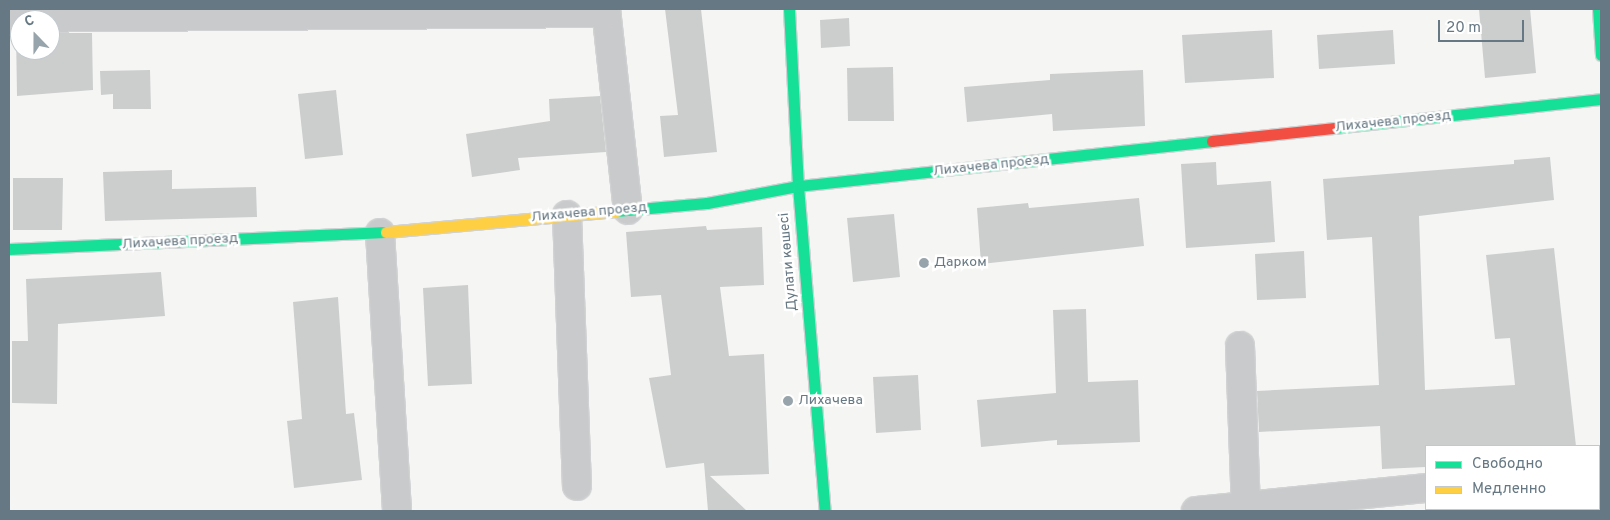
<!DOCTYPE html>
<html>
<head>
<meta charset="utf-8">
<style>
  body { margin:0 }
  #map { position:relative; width:1610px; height:520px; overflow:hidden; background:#f5f5f4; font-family:Overpass,sans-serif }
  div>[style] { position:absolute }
  .building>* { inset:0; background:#cccece }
  .roads { filter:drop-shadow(1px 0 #d1d2d3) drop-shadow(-1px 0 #d1d2d3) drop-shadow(0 1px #d1d2d3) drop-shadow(0 -1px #d1d2d3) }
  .street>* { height:28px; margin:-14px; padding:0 14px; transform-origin:14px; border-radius:14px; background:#c9cacb }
  .fast>* { height:11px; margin:-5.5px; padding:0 5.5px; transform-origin:5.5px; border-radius:5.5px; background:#16e098 }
  .slow>* { height:11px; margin:-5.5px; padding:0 5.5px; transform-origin:5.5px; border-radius:5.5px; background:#ffcf43 }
  .jam>* { height:11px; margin:-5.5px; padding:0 5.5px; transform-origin:5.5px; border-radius:5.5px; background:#f24e42 }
  .dots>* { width:14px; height:14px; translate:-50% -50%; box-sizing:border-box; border:2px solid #fff; border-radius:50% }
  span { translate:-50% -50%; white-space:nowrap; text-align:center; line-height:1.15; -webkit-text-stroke:5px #fff; paint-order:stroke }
  .street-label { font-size:14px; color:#667883 }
  .poi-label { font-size:14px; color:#667883 }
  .left { translate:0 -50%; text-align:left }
  .frame { position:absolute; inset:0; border:10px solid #667883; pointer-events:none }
  .legend { position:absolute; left:1425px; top:445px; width:175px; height:65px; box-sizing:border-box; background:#fff; border:1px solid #c2c9cd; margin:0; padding:6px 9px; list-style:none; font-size:15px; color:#667883 }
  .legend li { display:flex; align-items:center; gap:10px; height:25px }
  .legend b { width:25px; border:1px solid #c2c9cd }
  .north { position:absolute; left:10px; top:10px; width:50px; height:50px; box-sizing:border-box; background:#fff; border:1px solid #c2c9cd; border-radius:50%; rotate:338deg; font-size:14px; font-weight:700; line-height:20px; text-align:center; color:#667883 }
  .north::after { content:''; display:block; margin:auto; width:18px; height:22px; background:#98a4ab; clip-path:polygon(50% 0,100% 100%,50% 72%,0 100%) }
  .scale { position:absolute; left:1438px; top:20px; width:86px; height:22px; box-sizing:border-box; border:2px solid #667883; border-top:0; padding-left:6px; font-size:15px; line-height:18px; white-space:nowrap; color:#667883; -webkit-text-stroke:4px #fff; paint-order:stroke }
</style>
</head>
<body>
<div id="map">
  <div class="building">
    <i style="clip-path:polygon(665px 9px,701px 9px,717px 152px,664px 157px,660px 116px,678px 115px)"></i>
    <i style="clip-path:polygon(1479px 9px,1530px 9px,1536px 73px,1485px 78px)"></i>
    <i style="clip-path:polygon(849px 18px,850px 46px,821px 48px,820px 20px)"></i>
    <i style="clip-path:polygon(1272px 30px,1274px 78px,1185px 83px,1182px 35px)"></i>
    <i style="clip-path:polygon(1393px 30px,1395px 64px,1319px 69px,1317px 35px)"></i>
    <i style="clip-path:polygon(50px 33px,92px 33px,93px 90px,17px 96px,16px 34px,20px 34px,20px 50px,50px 50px)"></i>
    <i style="clip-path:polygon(893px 67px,894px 121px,848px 121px,847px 68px)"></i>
    <i style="clip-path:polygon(150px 70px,151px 109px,113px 109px,113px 94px,101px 95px,100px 71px)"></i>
    <i style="clip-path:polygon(1143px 70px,1145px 126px,1053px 131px,1052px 114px,967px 122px,964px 87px,1050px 80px,1050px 74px)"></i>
    <i style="clip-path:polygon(336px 90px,343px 155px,305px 159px,298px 94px)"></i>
    <i style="clip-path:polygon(600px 96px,606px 152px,518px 158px,520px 170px,472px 177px,466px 134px,550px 121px,549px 99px)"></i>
    <i style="clip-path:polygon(1550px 157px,1554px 200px,1419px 216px,1425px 390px,1515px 385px,1510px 338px,1495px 339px,1486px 255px,1554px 248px,1576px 446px,1426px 446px,1426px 467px,1382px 469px,1380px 426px,1259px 432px,1257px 391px,1379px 385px,1372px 237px,1327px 240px,1323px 179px,1514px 164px,1514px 160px)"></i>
    <i style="clip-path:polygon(1216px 162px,1217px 185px,1271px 181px,1275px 242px,1186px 248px,1181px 164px)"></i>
    <i style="clip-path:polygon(172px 170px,172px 189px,256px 187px,257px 217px,105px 221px,103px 172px)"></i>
    <i style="clip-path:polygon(13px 178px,63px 178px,62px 230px,13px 230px)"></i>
    <i style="clip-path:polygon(1139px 198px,1144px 246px,981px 264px,977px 208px,1028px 203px,1029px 208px)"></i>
    <i style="clip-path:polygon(894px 214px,900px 277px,853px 282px,847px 218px)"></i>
    <i style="clip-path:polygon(706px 226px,707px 230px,762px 227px,764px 285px,720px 287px,729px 356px,764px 354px,769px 474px,710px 476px,747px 511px,708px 511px,704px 463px,666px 468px,649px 378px,671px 375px,661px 295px,631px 297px,626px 232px)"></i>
    <i style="clip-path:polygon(1304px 251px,1306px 298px,1257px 300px,1255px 254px)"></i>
    <i style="clip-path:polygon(161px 272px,165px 316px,58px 324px,57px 404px,12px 403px,12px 341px,28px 341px,26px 279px)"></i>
    <i style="clip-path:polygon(468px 285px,472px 384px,428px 386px,423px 288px)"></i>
    <i style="clip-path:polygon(338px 297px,346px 414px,354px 413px,362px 480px,294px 488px,287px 421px,302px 419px,293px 302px)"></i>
    <i style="clip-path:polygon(1086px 309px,1088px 382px,1138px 380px,1140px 442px,1057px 445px,1057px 440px,981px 447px,977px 400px,1056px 393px,1053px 310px)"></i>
    <i style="clip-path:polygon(918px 375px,921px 430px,876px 433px,873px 377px)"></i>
  </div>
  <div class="roads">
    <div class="street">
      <i style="left:606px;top:9px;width:202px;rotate:83.8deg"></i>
      <i style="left:9px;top:18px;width:597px;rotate:-0.48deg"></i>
      <i style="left:567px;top:215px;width:271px;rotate:87.9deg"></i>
      <i style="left:380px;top:233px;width:279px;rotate:86.5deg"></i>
      <i style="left:1240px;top:346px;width:165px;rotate:87.9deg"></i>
      <i style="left:1599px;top:470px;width:2px"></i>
      <i style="left:1196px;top:511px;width:231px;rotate:-5.7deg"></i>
    </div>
    <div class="fast">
      <i style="left:789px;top:9px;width:177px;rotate:87.1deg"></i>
      <i style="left:798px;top:186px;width:326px;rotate:85.3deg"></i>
      <i style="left:1598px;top:9px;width:46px;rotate:86.3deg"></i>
      <i style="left:1334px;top:128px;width:269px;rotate:-6.2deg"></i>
      <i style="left:616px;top:211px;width:91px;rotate:-5deg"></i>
      <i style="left:707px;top:203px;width:93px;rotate:-10.6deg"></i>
      <i style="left:798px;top:186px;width:416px;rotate:-6.2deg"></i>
      <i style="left:9px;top:249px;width:377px;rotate:-2.6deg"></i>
    </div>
    <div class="slow">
      <i style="left:386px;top:232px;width:231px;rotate:-5.2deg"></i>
    </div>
    <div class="jam">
      <i style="left:1212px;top:141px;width:123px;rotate:-6.1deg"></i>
    </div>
  </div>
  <div class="dots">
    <i style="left:924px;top:263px;background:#98a4ab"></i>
    <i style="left:788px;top:401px;background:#98a4ab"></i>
  </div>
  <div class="street-label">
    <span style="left:1393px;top:122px;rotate:-6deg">Лихачева проезд</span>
    <span style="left:991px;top:166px;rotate:-6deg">Лихачева проезд</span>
    <span style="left:589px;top:213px;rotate:-5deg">Лихачева проезд</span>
    <span style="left:180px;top:242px;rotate:-3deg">Лихачева проезд</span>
    <span style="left:789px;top:262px;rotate:-95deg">Дулати көшесі</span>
  </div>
  <div class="poi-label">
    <span class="left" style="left:934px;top:263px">Дарком</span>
    <span class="left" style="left:798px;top:401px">Лихачева</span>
  </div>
  <div class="frame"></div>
  <ul class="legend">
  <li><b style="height:6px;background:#16e098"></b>Свободно</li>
  <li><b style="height:6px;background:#ffcf43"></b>Медленно</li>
  </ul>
  <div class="north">С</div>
  <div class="scale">20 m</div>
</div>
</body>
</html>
